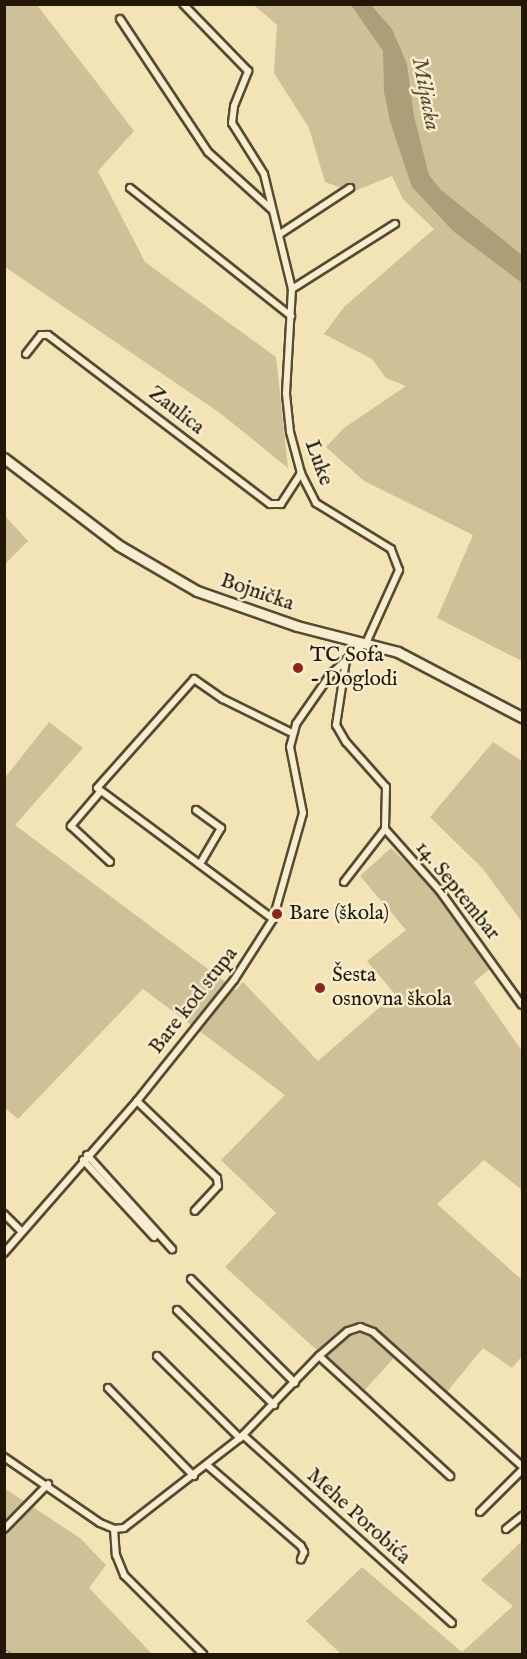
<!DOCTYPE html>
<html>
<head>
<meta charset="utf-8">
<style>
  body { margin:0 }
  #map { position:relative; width:527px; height:1659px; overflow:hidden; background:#f3e4b5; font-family:"IM FELL English",serif }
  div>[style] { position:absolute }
  .green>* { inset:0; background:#cfc197 }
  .water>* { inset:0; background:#ac9e79 }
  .stream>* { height:2px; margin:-1px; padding:0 1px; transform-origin:1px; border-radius:1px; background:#ac9e79 }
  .roads { filter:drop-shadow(2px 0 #564a31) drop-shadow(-2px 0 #564a31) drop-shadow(0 2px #564a31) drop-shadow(0 -2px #564a31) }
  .minor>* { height:6px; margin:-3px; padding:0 3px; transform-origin:3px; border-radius:3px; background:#f7edcf }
  .secondary>* { height:9px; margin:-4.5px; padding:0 4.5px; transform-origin:4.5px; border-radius:4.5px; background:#f7edcf }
  .dots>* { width:16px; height:16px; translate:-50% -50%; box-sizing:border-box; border:3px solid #f7edcf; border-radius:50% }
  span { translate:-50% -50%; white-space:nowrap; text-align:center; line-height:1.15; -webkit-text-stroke:5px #f7edcf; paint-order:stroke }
  .street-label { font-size:21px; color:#221605 }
  .poi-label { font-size:21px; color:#221605 }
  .left { translate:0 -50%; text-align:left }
  .water-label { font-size:22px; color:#594c33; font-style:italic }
  .frame { position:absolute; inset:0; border:6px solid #221605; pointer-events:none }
</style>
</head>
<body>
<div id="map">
  <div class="green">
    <i style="clip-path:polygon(4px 5px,37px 5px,134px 131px,98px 171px,145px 262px,276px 357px,288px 468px,220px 413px,5px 267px)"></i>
    <i style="clip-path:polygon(254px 5px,522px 5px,522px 661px,437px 618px,473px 535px,364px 481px,326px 447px,344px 428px,406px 386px,386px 378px,372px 359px,324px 334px,344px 307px,434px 229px,403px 199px,392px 176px,352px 192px,325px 182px,309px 128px,274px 73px,277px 25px)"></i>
    <i style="clip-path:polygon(5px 516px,28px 541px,5px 564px)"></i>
    <i style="clip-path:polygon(49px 722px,83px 748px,15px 825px,236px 990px,243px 982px,318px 1061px,395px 994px,367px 961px,406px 930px,360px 876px,391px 848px,435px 889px,491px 968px,474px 982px,522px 1051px,522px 1190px,484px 1160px,437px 1204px,522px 1280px,522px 1356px,512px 1368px,483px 1348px,446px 1393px,401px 1350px,363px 1392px,225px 1267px,276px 1213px,221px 1160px,285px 1095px,143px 989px,18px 1119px,5px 1108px,4px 779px)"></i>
    <i style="clip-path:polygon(493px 742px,522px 761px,522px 922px,483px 869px,430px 817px)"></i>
    <i style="clip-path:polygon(4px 1488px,80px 1538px,106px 1565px,89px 1588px,152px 1654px,12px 1654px,5px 1649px)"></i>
    <i style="clip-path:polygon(522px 1541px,522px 1654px,341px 1654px,306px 1621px,362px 1567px,462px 1652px,513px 1606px,481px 1580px)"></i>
  </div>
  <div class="water">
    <i style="clip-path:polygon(351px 5px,371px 5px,392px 29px,407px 64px,414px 116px,429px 175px,441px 190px,522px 255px,522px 283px,453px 231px,412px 187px,390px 121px,384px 92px,383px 51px)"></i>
  </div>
  <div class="stream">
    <i style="left:4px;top:1649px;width:9px;rotate:32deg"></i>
  </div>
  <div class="roads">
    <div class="minor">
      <i style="left:120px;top:19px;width:159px;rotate:56.5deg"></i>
      <i style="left:208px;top:152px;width:85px;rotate:42.1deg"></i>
      <i style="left:130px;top:188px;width:206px;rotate:38.5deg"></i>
      <i style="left:280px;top:234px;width:84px;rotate:-33.3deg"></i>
      <i style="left:292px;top:289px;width:122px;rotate:-32.3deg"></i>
      <i style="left:26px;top:354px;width:24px;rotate:-52deg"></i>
      <i style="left:41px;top:335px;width:7px"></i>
      <i style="left:48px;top:335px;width:279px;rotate:37.3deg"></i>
      <i style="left:270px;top:504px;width:11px"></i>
      <i style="left:281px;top:504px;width:37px;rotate:-57deg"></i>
      <i style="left:346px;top:660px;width:66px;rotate:98.7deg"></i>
      <i style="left:336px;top:725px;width:20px;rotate:60deg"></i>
      <i style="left:346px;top:742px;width:60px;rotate:48.4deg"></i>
      <i style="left:386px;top:787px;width:42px;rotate:91.4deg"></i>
      <i style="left:385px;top:829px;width:83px;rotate:48.4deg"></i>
      <i style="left:440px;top:891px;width:140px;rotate:54.3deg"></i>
      <i style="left:100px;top:792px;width:45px;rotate:130.5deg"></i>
      <i style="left:71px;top:826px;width:53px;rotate:42.7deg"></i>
      <i style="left:196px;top:810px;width:31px;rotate:36deg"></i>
      <i style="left:221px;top:828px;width:42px;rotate:120.3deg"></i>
      <i style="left:344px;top:882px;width:67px;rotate:-52.3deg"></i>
      <i style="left:273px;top:919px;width:219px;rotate:-143.3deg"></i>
      <i style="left:97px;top:788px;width:146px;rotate:-48.3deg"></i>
      <i style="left:194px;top:679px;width:35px;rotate:35deg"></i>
      <i style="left:223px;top:699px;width:77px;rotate:26.2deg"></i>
      <i style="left:137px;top:1101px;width:111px;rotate:43.9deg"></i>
      <i style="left:217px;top:1178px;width:8px;rotate:83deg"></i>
      <i style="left:218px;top:1186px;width:34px;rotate:133deg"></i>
      <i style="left:87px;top:1155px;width:127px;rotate:47.9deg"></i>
      <i style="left:83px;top:1160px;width:105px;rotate:47.3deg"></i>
      <i style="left:4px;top:1214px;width:25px;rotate:45deg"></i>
      <i style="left:4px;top:1253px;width:202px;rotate:-48.8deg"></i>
      <i style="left:137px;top:1101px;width:155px;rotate:-51.3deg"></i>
      <i style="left:234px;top:980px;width:72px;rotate:-57.4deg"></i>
      <i style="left:273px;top:919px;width:110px;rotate:-74.2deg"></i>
      <i style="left:303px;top:813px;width:67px;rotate:-101.1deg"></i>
      <i style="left:290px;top:747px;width:24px;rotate:-75deg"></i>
      <i style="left:296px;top:724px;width:60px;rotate:-55.2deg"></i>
      <i style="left:330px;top:675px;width:50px;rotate:-42.6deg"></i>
      <i style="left:367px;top:641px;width:78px;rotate:-65.7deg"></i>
      <i style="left:399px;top:570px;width:22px;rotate:-111deg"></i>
      <i style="left:391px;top:549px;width:88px;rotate:-148.5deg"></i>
      <i style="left:316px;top:503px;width:34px;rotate:-117deg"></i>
      <i style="left:301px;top:473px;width:42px;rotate:-105deg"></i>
      <i style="left:290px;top:432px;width:39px;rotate:-96deg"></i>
      <i style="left:286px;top:393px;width:104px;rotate:-86.7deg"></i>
      <i style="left:292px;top:289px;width:118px;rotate:-103.7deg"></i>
      <i style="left:264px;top:174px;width:60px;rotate:-122.1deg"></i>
      <i style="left:232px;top:123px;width:17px;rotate:-83deg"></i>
      <i style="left:234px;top:106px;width:38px;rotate:-68deg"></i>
      <i style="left:248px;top:71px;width:93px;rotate:-134.1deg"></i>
      <i style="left:191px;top:1279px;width:147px;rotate:45deg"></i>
      <i style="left:177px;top:1310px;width:136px;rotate:44.4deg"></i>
      <i style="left:157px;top:1356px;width:117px;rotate:44.7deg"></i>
      <i style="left:319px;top:1356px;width:178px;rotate:42.5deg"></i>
      <i style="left:108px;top:1388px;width:123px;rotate:45.7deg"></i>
      <i style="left:243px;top:1435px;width:281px;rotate:42deg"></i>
      <i style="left:4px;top:1457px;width:116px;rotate:34.5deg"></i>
      <i style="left:100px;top:1523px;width:15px;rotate:23deg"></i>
      <i style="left:114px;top:1529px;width:10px;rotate:-6deg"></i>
      <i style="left:124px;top:1528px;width:147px;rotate:-37.8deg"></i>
      <i style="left:240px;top:1438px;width:114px;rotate:-46.1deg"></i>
      <i style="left:319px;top:1356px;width:38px;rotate:-41deg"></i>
      <i style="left:348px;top:1331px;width:13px;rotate:-18deg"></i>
      <i style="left:360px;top:1327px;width:14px;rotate:21deg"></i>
      <i style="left:373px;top:1332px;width:200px;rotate:42deg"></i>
      <i style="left:207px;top:1465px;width:124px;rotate:40.8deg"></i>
      <i style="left:301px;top:1546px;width:7px;rotate:63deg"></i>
      <i style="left:304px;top:1552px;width:8px;rotate:113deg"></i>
      <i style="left:480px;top:1512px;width:59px;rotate:-45deg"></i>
      <i style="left:4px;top:1529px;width:63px;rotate:-45.6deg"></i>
      <i style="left:114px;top:1529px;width:26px;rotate:86deg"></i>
      <i style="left:116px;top:1555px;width:22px;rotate:68deg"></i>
      <i style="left:124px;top:1575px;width:112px;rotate:45deg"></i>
      <i style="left:506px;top:1529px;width:21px;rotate:-39deg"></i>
    </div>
    <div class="secondary">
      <i style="left:4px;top:458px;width:143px;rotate:37.3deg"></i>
      <i style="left:118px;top:545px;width:91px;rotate:30.2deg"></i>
      <i style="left:197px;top:591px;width:106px;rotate:19.3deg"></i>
      <i style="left:297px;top:626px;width:104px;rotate:14.4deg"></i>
      <i style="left:398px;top:652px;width:140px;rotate:27.7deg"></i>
    </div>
  </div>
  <div class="dots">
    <i style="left:298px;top:668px;background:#8f2418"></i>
    <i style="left:277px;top:914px;background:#8f2418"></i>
    <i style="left:320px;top:988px;background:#8f2418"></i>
  </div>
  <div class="street-label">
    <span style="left:176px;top:411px;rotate:38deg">Zaulica</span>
    <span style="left:318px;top:463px;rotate:70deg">Luke</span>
    <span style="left:257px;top:593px;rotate:19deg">Bojnička</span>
    <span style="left:457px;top:891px;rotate:51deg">14. Septembar</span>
    <span style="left:194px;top:1001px;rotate:-52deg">Bare kod stupa</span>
    <span style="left:358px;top:1517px;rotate:42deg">Mehe Porobića</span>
  </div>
  <div class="poi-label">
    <span class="left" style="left:310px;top:668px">TC Sofa<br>- Doglodi</span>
    <span class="left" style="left:289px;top:914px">Bare (škola)</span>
    <span class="left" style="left:332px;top:988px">Šesta<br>osnovna škola</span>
  </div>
  <div class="water-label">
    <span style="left:425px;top:94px;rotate:79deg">Miljacka</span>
  </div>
  <div class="frame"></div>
</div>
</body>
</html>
